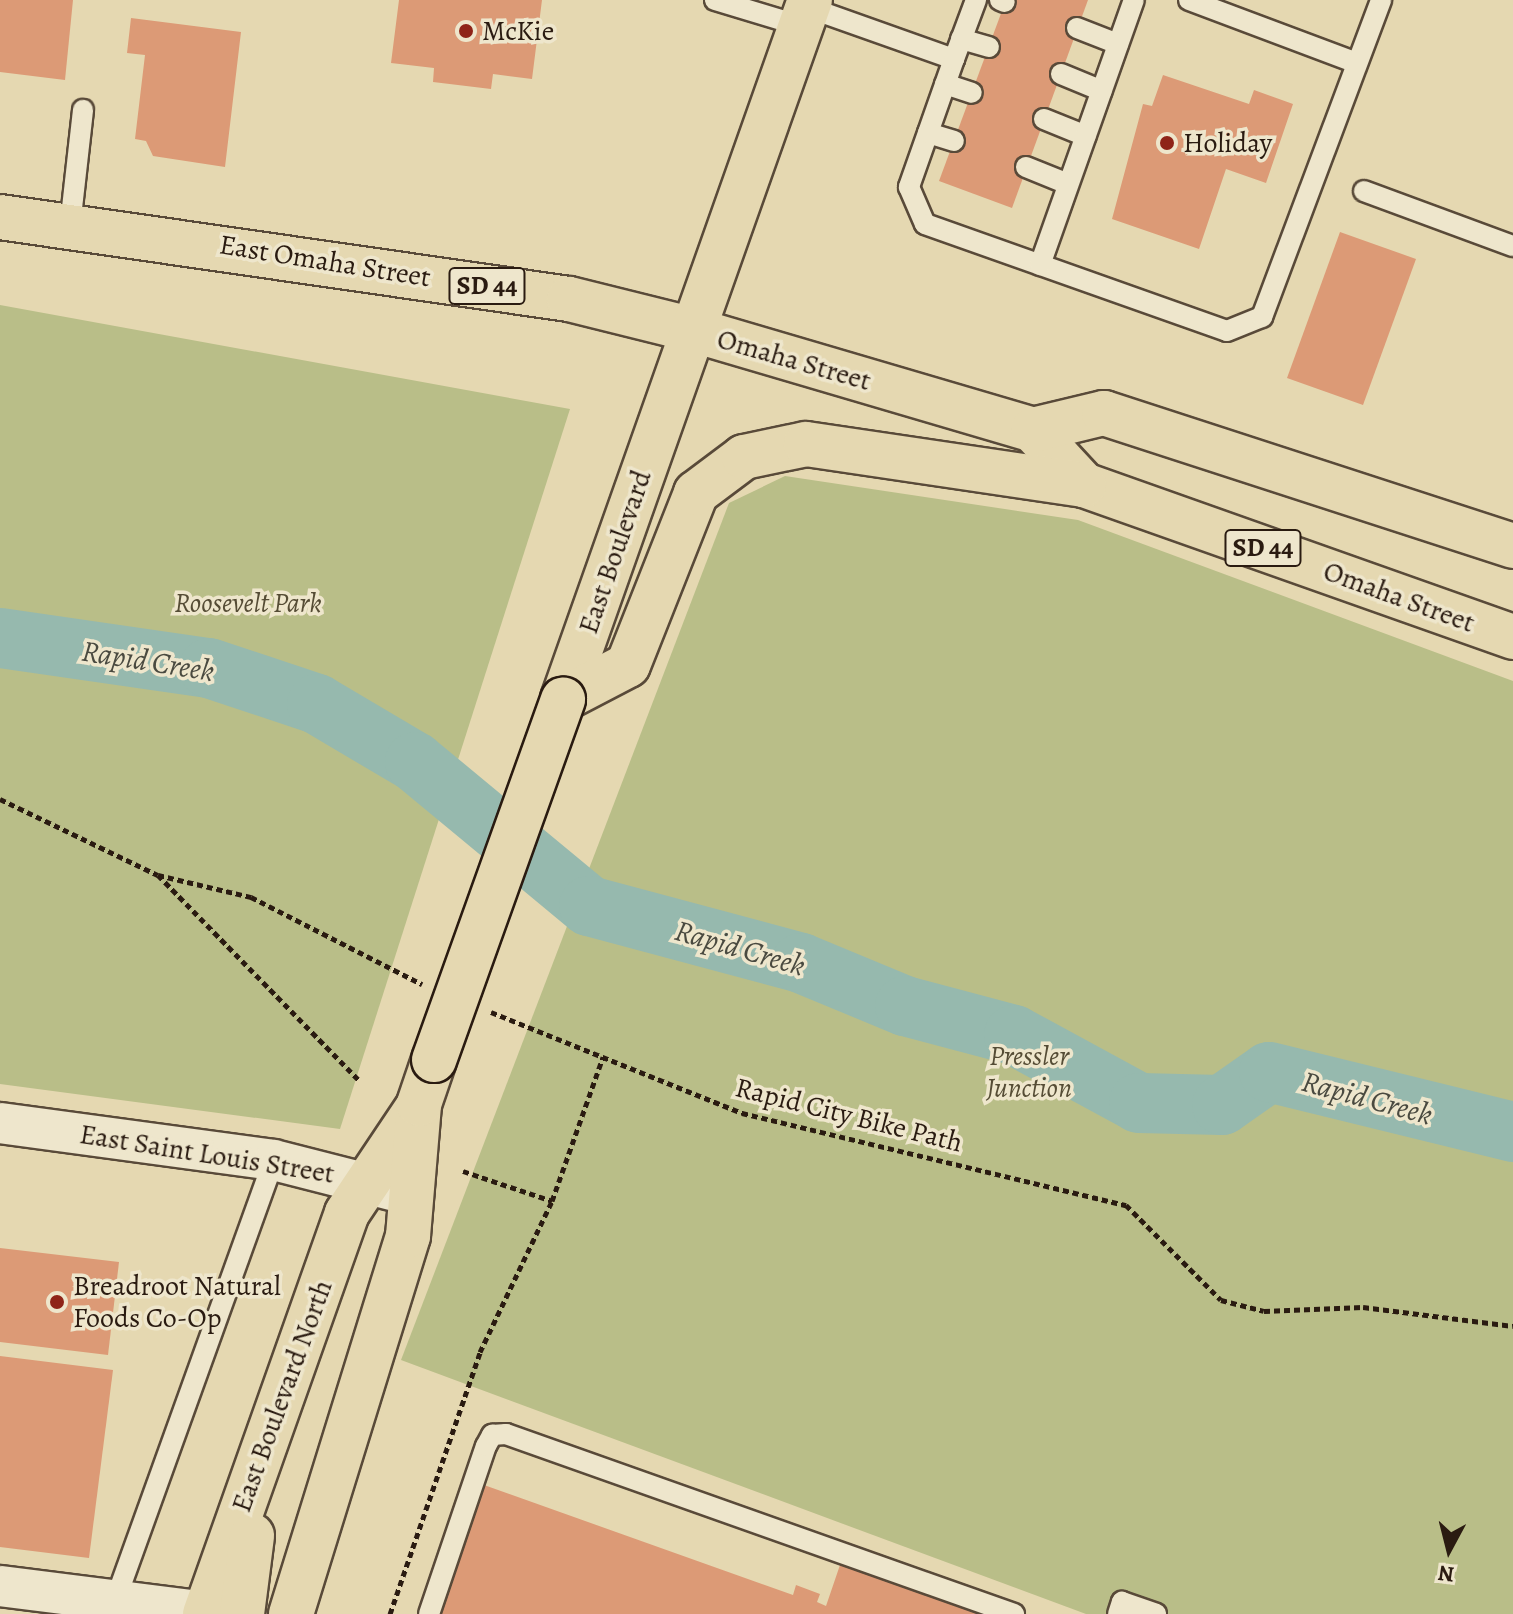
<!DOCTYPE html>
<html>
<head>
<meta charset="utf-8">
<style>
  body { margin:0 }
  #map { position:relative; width:1513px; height:1614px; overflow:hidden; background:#e5d8b1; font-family:Alegreya,serif }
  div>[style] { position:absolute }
  .green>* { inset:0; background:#b9be88 }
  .river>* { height:60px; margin:-30px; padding:0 30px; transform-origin:30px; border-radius:30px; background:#96b9ae }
  .building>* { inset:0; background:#dc9a76 }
  .path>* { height:5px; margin-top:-2.5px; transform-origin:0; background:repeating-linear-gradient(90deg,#2a1b11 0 6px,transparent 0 10px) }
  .roads { filter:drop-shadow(2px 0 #594a39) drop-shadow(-2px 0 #594a39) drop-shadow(0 2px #594a39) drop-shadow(0 -2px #594a39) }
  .lane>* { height:20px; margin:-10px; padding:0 10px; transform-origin:10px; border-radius:10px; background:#eee6cc }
  .street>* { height:40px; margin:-20px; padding:0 20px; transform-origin:20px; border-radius:20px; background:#eee6cc }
  .primary>* { height:44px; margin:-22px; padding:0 22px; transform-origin:22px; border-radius:22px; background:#e5d8b1 }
  .bridges { filter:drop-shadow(2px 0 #2a1b11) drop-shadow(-2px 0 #2a1b11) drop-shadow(0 2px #2a1b11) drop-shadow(0 -2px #2a1b11) }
  .primary-bridge>* { height:44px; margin:-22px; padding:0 22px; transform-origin:22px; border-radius:22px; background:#e5d8b1 }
  .dots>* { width:22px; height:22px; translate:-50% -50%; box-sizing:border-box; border:4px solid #eee6cc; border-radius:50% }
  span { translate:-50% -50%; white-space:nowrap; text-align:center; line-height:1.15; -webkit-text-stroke:7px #eee6cc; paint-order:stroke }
  .shield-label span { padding:2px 6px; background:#eee6cc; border:2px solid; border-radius:6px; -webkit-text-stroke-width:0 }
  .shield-label { font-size:26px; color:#2a1b11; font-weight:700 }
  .poi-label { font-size:28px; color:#2a1b11 }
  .left { translate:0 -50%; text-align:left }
  .street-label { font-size:28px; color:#2a1b11 }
  .park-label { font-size:28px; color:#554c35; font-style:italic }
  .water-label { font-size:30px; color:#4a4a40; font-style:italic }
  .north { position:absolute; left:1409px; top:1510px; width:80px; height:80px; -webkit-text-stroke:6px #eee6cc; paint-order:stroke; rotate:187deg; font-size:22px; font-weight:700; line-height:32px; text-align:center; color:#2a1b11 }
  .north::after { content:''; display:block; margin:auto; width:28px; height:36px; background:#2a1b11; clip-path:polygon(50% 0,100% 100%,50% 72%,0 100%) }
</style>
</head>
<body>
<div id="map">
  <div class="green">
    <i style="clip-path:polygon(0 305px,570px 409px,340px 1129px,0 1084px)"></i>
    <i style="clip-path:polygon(785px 476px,1078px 520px,1513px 681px,1513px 1614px,1086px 1614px,401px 1360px,729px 503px)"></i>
  </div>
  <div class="river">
    <i style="left:0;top:638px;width:211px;rotate:8.2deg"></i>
    <i style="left:209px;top:668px;width:114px;rotate:18.4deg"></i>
    <i style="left:317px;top:704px;width:114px;rotate:30.6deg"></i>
    <i style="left:415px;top:762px;width:226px;rotate:39.6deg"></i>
    <i style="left:589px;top:906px;width:220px;rotate:15deg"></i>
    <i style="left:801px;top:963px;width:113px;rotate:22.5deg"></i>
    <i style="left:905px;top:1006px;width:113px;rotate:14.9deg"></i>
    <i style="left:1014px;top:1035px;width:142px;rotate:28.5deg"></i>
    <i style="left:1139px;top:1103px;width:83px;rotate:1.4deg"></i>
    <i style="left:1222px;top:1105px;width:57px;rotate:-35.1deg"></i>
    <i style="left:1269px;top:1072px;width:251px;rotate:13.8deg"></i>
  </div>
  <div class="building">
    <i style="clip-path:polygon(0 0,73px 0,65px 80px,0 72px)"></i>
    <i style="clip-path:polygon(399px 0,542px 0,532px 79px,493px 74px,491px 89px,433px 82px,434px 68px,391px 63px)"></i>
    <i style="clip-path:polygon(1006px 0,1088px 0,1012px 208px,939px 181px)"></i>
    <i style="clip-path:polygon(131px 18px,241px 32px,225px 167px,153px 156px,146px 141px,135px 139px,145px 55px,127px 53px)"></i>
    <i style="clip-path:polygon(1163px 75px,1249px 104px,1254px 90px,1293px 104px,1266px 183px,1226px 169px,1199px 249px,1112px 219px,1143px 104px,1152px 106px)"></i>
    <i style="clip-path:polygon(1340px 232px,1416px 259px,1363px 405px,1287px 378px)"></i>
    <i style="clip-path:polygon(0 1248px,119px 1262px,108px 1355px,0 1342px)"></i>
    <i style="clip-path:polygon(0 1356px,113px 1370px,89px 1558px,0 1547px)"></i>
    <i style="clip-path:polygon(484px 1485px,793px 1595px,796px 1585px,820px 1594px,817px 1602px,826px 1606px,840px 1565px,981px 1614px,438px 1614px)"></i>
  </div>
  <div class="path">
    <i style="left:0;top:799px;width:175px;rotate:25.7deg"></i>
    <i style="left:158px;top:875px;width:96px;rotate:13.3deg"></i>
    <i style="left:251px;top:897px;width:192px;rotate:27deg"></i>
    <i style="left:158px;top:875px;width:287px;rotate:45.6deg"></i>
    <i style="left:491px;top:1012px;width:271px;rotate:21.9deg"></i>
    <i style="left:742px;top:1113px;width:395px;rotate:13.5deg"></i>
    <i style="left:1126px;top:1205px;width:134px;rotate:45deg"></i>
    <i style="left:1221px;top:1300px;width:44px;rotate:14.3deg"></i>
    <i style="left:1264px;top:1311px;width:99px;rotate:-2.3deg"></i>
    <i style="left:1363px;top:1307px;width:151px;rotate:7.2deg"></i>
    <i style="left:463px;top:1171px;width:94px;rotate:18.6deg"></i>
    <i style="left:390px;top:1614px;width:277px;rotate:-71deg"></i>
    <i style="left:480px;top:1352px;width:167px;rotate:-64.5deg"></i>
    <i style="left:552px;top:1201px;width:153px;rotate:-70.5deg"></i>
  </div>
  <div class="roads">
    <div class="lane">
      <i style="left:715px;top:0;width:90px;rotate:16.8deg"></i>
      <i style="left:1000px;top:0;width:5px;rotate:22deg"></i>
      <i style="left:1189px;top:0;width:179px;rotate:20.6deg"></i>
      <i style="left:807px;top:7px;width:156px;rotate:19.5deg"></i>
      <i style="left:954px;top:59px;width:136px;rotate:109.4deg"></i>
      <i style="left:909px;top:187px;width:40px;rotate:66.6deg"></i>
      <i style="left:925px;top:224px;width:320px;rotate:19.5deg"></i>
      <i style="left:1227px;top:331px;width:38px;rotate:-22deg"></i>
      <i style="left:1262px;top:317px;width:339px;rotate:-69.4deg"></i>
      <i style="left:1077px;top:28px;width:44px;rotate:21.3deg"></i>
      <i style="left:961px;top:39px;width:29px;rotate:16deg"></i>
      <i style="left:954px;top:59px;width:63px;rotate:-69.6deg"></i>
      <i style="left:1061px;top:74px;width:44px;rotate:22.5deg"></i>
      <i style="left:945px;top:84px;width:28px;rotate:18deg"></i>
      <i style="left:1044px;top:119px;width:45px;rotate:22deg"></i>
      <i style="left:928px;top:133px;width:27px;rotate:17deg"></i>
      <i style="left:1026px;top:167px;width:45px;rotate:22deg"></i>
      <i style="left:1364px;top:191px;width:159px;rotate:20.3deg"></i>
      <i style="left:70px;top:226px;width:117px;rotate:-83.6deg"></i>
      <i style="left:1040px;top:265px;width:281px;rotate:-70.5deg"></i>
      <i style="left:114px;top:1604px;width:472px;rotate:-70.2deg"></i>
      <i style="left:429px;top:1614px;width:177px;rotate:-71.3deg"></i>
      <i style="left:486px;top:1446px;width:13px;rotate:-61deg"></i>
      <i style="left:492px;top:1435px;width:14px;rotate:-4deg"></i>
      <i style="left:506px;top:1434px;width:539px;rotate:19.51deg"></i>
      <i style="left:1118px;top:1614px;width:13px;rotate:-72deg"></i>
      <i style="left:1122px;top:1602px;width:36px;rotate:19deg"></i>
    </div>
    <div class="street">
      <i style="left:0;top:1123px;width:276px;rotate:7.7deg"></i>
      <i style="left:274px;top:1160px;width:141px;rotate:14.3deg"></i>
      <i style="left:0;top:1586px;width:207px;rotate:7.2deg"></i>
    </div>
    <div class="primary">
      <i style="left:0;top:217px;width:575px;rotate:8.2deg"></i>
      <i style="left:569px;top:299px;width:129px;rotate:13.9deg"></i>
      <i style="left:694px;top:330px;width:353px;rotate:16.4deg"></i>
      <i style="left:1033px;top:430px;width:75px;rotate:47.2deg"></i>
      <i style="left:1084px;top:485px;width:455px;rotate:19.5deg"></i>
      <i style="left:1033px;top:430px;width:73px;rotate:-13.5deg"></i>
      <i style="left:1104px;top:413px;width:430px;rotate:18deg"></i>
      <i style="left:563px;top:699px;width:741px;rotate:-70.54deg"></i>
      <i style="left:563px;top:699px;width:73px;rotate:-27.6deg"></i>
      <i style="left:628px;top:665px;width:185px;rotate:-68.4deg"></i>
      <i style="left:696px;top:493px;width:60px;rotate:-36.9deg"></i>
      <i style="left:744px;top:457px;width:63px;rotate:-11.8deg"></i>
      <i style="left:806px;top:444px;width:281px;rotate:8.4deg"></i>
      <i style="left:205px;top:1614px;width:425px;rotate:-70.5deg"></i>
      <i style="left:347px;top:1213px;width:124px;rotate:-56.2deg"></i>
      <i style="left:242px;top:1614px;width:79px;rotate:-82.7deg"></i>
      <i style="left:291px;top:1614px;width:396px;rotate:-72.8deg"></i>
      <i style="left:408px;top:1236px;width:132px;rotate:-85.2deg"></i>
      <i style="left:419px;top:1104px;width:46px;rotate:-71.2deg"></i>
    </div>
  </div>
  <div class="bridges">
    <div class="primary-bridge">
      <i style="left:434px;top:1060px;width:383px;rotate:-70.3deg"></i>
    </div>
  </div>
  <div class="dots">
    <i style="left:466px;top:31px;background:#8f2418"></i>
    <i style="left:1167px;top:143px;background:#8f2418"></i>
    <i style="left:57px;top:1302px;background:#8f2418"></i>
  </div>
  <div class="shield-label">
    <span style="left:487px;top:286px">SD 44</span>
    <span style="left:1263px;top:548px">SD 44</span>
  </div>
  <div class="poi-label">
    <span class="left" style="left:482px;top:31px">McKie</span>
    <span class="left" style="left:1183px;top:143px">Holiday</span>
    <span class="left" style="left:73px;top:1302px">Breadroot Natural<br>Foods Co-Op</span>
  </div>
  <div class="street-label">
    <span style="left:325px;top:261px;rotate:9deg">East Omaha Street</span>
    <span style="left:794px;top:360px;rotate:16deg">Omaha Street</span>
    <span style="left:615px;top:552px;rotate:-71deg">East Boulevard</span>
    <span style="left:1399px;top:597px;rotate:20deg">Omaha Street</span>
    <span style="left:849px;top:1115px;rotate:14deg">Rapid City Bike Path</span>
    <span style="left:207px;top:1154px;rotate:9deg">East Saint Louis Street</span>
    <span style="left:282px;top:1396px;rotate:-70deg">East Boulevard North</span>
  </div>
  <div class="park-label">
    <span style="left:248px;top:603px">Roosevelt Park</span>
    <span style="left:1029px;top:1072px">Pressler<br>Junction</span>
  </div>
  <div class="water-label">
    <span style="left:148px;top:661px;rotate:9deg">Rapid Creek</span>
    <span style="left:740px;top:948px;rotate:16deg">Rapid Creek</span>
    <span style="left:1367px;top:1098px;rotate:15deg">Rapid Creek</span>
  </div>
  <div class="north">N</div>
</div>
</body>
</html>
